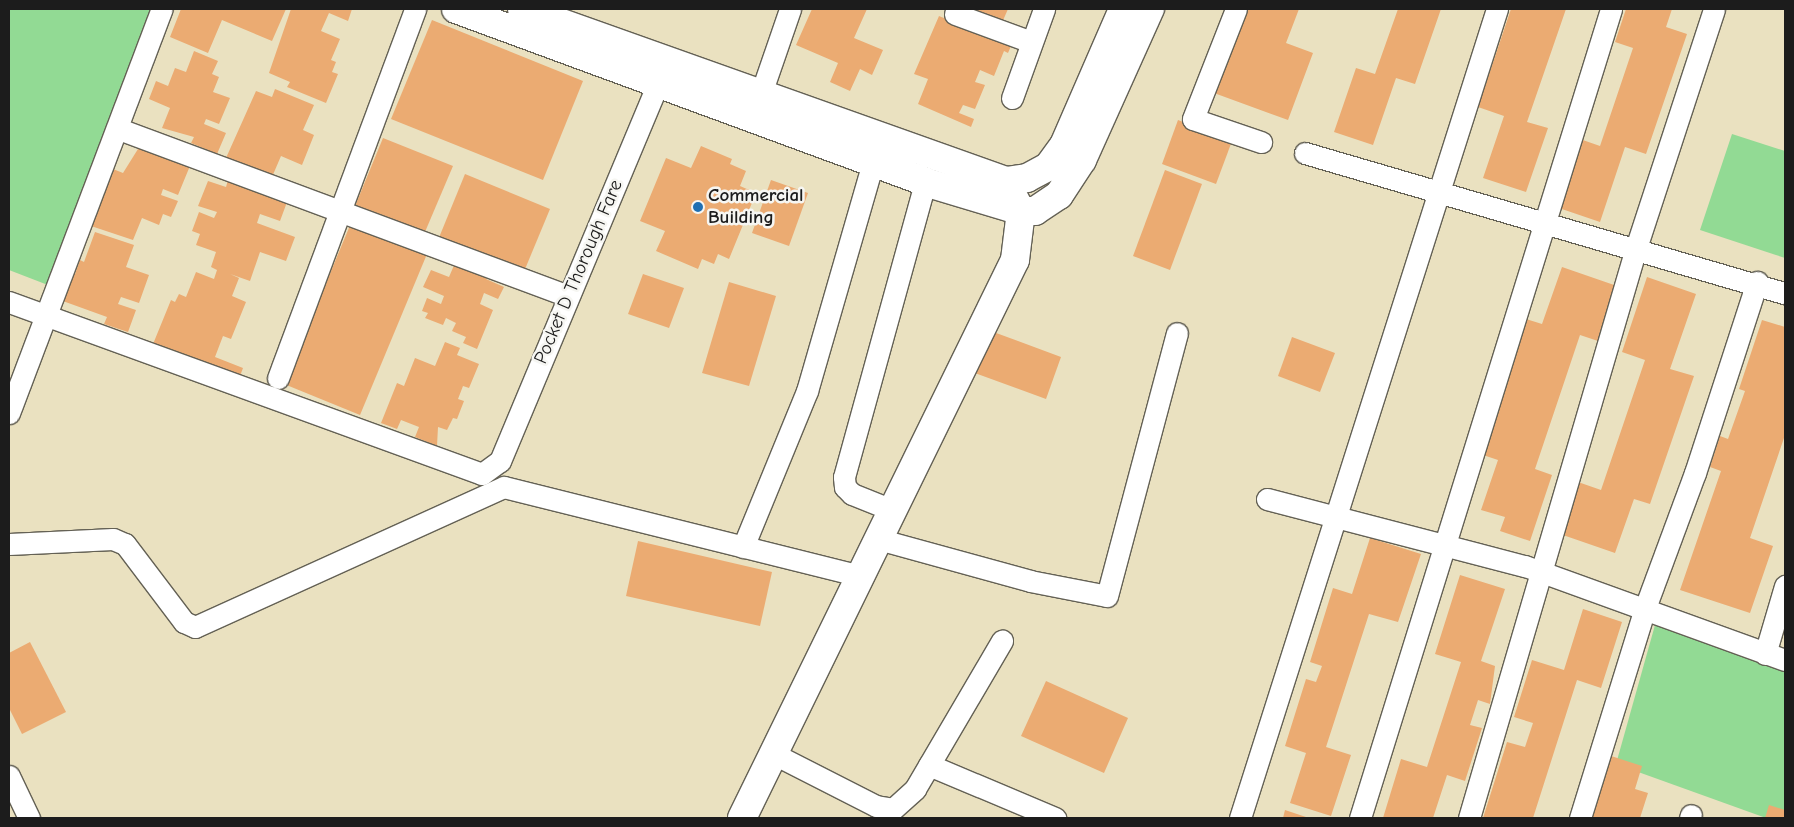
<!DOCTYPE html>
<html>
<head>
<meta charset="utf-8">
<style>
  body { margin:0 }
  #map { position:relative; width:1794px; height:827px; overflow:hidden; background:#eae1c0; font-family:"Comic Neue",sans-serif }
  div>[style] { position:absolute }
  .green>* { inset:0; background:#92da94 }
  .building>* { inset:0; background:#ebab72 }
  .roads { filter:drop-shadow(1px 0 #646155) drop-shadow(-1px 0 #646155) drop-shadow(0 1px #646155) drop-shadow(0 -1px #646155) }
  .street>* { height:21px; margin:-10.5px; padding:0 10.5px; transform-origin:10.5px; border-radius:10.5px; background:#fff }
  .secondary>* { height:28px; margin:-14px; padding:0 14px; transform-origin:14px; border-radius:14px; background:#fff }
  .dots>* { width:14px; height:14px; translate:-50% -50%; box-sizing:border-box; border:2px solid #f6f6f2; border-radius:50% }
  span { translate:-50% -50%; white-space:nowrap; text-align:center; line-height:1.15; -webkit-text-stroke:5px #f6f6f2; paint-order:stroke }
  .poi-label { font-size:19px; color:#1c1c1c; font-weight:700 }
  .left { translate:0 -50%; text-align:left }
  .street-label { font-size:19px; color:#1c1c1c }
  .frame { position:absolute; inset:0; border:10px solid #1c1c1c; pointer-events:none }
</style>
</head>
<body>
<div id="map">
  <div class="green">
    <i style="clip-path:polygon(9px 9px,163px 9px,53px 287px,9px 270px)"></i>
    <i style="clip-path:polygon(1732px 134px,1785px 151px,1785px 258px,1700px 230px)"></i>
    <i style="clip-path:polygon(1655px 625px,1785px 670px,1785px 818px,1766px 818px,1616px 764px)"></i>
  </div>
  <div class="building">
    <i style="clip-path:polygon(181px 9px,286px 9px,272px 41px,222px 20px,208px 53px,170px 37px)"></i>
    <i style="clip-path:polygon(291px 9px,352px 9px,348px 21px,329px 13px,321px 31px,340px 39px,331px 60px,336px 62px,332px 72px,338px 74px,326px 103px,287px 87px,290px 82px,269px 73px)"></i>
    <i style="clip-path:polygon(812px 9px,867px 9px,854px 38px,883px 50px,872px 75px,860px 69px,850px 91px,830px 82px,838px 63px,796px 45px)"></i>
    <i style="clip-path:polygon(963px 9px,1008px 9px,1001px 25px)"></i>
    <i style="clip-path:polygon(1246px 9px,1299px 9px,1286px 43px,1313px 53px,1288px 120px,1214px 93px)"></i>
    <i style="clip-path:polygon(1398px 9px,1441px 9px,1415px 84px,1396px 78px,1373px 145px,1334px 132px,1356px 68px,1375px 74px)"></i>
    <i style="clip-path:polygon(1511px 9px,1566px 9px,1527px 122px,1548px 128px,1526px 192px,1483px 178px,1504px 116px,1478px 107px)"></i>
    <i style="clip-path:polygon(1626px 9px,1672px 9px,1666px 27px,1687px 34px,1646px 154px,1625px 147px,1600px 222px,1553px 206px,1577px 138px,1600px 146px,1633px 48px,1615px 42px)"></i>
    <i style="clip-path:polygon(939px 16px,1011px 46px,1008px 53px,1004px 51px,994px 76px,980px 70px,975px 82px,985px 85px,975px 109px,963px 105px,959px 113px,974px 119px,971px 127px,918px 104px,928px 79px,914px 74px)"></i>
    <i style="clip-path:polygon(432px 20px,583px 81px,543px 180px,391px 119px)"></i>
    <i style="clip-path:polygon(194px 51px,218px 61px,212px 74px,219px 77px,213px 92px,230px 98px,219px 124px,206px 119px,204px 124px,226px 133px,217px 154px,191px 143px,194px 137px,162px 128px,170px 108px,149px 99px,156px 81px,168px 86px,175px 68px,186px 72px)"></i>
    <i style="clip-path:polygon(275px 89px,314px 105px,303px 130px,314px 135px,302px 165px,281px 156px,272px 177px,226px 158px,256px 91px,272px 97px)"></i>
    <i style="clip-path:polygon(1178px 120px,1232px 141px,1216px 184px,1162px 164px)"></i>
    <i style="clip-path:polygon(383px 138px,453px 166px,422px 239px,353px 211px)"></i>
    <i style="clip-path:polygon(143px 141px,192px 161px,178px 195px,163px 189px,161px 195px,178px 201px,171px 217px,163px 214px,159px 225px,142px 218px,133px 240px,85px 224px,108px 167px,123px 173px)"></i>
    <i style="clip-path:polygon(701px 146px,732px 159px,730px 164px,746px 171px,740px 186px,756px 193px,729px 259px,718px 254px,714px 264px,702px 259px,698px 269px,656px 251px,665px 231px,640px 221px,666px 158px,691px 168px)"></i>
    <i style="clip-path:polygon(1165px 170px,1202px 184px,1170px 270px,1133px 256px)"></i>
    <i style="clip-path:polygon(465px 174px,550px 209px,523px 274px,438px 240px)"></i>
    <i style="clip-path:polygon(228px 180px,290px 194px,280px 221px,260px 214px,257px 223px,295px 237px,286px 261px,260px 252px,250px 281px,230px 274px,239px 278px,232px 296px,246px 302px,231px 339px,223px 336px,215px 357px,243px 368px,237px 384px,151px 349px,171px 300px,175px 302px,179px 294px,186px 297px,196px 272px,214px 279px,217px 270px,211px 267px,216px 252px,196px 245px,200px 234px,192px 231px,199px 212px,214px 218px,217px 212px,198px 206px,208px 181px,226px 187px)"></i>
    <i style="clip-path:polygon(771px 180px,808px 193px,789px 246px,752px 233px)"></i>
    <i style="clip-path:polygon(351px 223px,427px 254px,360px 415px,284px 384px)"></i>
    <i style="clip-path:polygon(95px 232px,134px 245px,126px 267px,149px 275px,139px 303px,121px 297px,118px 304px,136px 310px,128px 332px,104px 324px,107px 317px,60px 300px,70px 272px,75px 274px,80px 260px,84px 262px)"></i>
    <i style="clip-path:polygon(458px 256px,490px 269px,486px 279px,504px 287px,498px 299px,484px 293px,480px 304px,493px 310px,477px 349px,463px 343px,466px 337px,452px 331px,456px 323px,446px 318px,443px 325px,425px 318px,428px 313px,422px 311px,427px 298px,441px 304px,444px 296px,423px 287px,431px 270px,449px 277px)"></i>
    <i style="clip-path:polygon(1562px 267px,1617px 286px,1598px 341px,1580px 335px,1535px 469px,1552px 475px,1530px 541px,1500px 531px,1505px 517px,1481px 510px,1498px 460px,1480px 454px,1526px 319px,1542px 324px)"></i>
    <i style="clip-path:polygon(643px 274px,684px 288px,669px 328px,628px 314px)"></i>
    <i style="clip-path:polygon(1647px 277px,1696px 294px,1670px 369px,1694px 376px,1650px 504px,1634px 499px,1615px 553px,1560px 534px,1578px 482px,1601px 490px,1645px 360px,1622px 352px)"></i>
    <i style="clip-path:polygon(729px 282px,776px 296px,749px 386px,702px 373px)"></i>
    <i style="clip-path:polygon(1762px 320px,1785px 327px,1785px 435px,1750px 538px,1773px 546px,1750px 613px,1680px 590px,1721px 471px,1710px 467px,1720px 436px,1728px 439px,1745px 391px,1739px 389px)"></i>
    <i style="clip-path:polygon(988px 330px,1061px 357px,1046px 399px,972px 372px)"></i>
    <i style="clip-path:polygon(1292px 337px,1335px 353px,1320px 392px,1278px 376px)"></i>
    <i style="clip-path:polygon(445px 342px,460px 348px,457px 355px,479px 364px,469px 388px,463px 386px,458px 399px,464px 401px,457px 419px,453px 418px,447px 430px,438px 427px,437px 446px,415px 437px,419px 427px,401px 420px,397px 429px,381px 423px,397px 383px,404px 386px,415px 358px,435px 366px)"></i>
    <i style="clip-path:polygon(1370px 538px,1421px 554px,1398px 622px,1369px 614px,1326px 747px,1351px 755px,1331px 816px,1290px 803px,1306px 753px,1285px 746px,1306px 679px,1316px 682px,1322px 666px,1310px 662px,1333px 588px,1352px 594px)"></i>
    <i style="clip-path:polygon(638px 541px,772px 572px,760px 626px,626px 596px)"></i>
    <i style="clip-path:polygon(1460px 575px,1505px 589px,1481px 661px,1495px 666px,1490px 704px,1478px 700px,1470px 725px,1482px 728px,1465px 781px,1447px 775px,1433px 818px,1383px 818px,1401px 759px,1427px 767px,1461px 662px,1435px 654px)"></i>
    <i style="clip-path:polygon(1583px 609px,1622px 622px,1601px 688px,1577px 680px,1533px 818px,1483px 818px,1507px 742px,1525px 747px,1533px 723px,1514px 717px,1532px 660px,1564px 670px)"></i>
    <i style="clip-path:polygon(30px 642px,66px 712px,22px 734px,9px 708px,9px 653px)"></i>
    <i style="clip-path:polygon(1046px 681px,1128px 718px,1104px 773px,1021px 736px)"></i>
    <i style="clip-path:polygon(1608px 755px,1642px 766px,1635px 789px,1648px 793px,1640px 818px,1588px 818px)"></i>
    <i style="clip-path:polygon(1769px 805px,1785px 810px,1785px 818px,1765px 818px)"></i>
    <i style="clip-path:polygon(1285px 810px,1309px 818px,1283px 818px)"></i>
  </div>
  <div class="roads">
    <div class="street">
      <i style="left:1236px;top:9px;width:118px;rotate:111.4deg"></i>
      <i style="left:1193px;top:119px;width:72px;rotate:18.7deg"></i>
      <i style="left:955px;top:14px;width:81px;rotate:20.2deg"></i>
      <i style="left:1012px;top:98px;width:95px;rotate:-70.2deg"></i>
      <i style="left:756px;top:108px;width:105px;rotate:-71deg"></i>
      <i style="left:119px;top:129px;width:479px;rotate:20.4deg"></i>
      <i style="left:1305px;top:153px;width:500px;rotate:16.3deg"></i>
      <i style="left:9px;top:302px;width:503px;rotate:19.98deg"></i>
      <i style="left:482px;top:474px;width:22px;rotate:-36deg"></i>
      <i style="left:500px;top:461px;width:423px;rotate:-67.3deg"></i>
      <i style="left:278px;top:378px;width:394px;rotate:-69.6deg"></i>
      <i style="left:9px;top:413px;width:432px;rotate:-69.3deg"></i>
      <i style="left:1267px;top:499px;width:267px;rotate:14.6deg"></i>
      <i style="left:1525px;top:566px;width:276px;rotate:19.9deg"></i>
      <i style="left:892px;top:510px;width:43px;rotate:-158.2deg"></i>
      <i style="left:852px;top:494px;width:10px;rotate:-135deg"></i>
      <i style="left:845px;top:487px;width:10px;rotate:-96deg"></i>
      <i style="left:844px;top:477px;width:306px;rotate:-74.6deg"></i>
      <i style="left:878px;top:539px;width:158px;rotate:15.4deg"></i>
      <i style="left:1030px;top:581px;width:78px;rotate:11deg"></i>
      <i style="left:1107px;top:596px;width:272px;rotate:-75.1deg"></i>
      <i style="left:9px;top:544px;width:104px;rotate:-2.8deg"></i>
      <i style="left:113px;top:539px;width:13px;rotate:23deg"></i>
      <i style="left:125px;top:544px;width:98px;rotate:52.9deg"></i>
      <i style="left:184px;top:622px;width:12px;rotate:24deg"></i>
      <i style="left:195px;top:627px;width:339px;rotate:-24.4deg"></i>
      <i style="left:504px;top:487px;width:367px;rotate:14deg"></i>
      <i style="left:743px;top:547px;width:169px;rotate:-67.7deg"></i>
      <i style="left:807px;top:391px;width:238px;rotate:-73.9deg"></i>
      <i style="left:1765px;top:654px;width:71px;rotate:-73.6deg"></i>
      <i style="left:774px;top:754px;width:114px;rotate:27deg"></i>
      <i style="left:876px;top:806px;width:17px;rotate:10deg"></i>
      <i style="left:893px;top:809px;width:30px;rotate:-42deg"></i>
      <i style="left:915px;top:789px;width:172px;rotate:-59.6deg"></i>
      <i style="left:929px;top:765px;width:137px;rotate:22.8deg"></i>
      <i style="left:9px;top:776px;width:47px;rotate:64.5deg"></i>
      <i style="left:1240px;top:818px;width:849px;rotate:-72.38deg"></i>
      <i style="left:1360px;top:818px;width:847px;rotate:-72.76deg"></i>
      <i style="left:1469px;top:818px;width:594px;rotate:-73.67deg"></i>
      <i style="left:1636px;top:248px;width:251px;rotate:-71.9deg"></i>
      <i style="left:1580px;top:818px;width:220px;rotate:-72.8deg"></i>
      <i style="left:1645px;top:608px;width:144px;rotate:-69.7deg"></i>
      <i style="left:1695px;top:473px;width:201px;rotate:-72deg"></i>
      <i style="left:1690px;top:818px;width:3px;rotate:-72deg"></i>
    </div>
    <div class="secondary">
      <i style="left:456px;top:9px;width:500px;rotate:20.2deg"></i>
      <i style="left:925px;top:182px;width:100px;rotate:16.8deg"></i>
      <i style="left:1021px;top:211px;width:14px"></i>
      <i style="left:1035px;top:211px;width:29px;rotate:-34deg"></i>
      <i style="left:1059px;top:195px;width:42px;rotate:-56.7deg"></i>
      <i style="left:1082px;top:160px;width:166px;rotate:-65.8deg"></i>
      <i style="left:522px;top:9px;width:514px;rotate:19.56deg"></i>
      <i style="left:1006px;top:181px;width:21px;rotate:-8deg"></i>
      <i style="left:1027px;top:178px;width:24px;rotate:-28deg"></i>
      <i style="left:1048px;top:167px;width:27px;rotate:-54deg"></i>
      <i style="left:1064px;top:145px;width:148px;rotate:-66.5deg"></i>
      <i style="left:742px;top:818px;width:621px;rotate:-63.93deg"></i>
      <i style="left:1015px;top:260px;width:49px;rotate:-83deg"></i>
      <i style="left:1021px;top:211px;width:17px;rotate:-118deg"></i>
    </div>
  </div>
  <div class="dots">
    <i style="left:698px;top:207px;background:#1f6fb2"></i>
  </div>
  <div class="poi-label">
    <span class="left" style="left:708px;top:207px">Commercial<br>Building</span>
  </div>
  <div class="street-label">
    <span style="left:579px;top:272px;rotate:-67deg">Pocket D Thorough Fare</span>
  </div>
  <div class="frame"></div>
</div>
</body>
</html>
